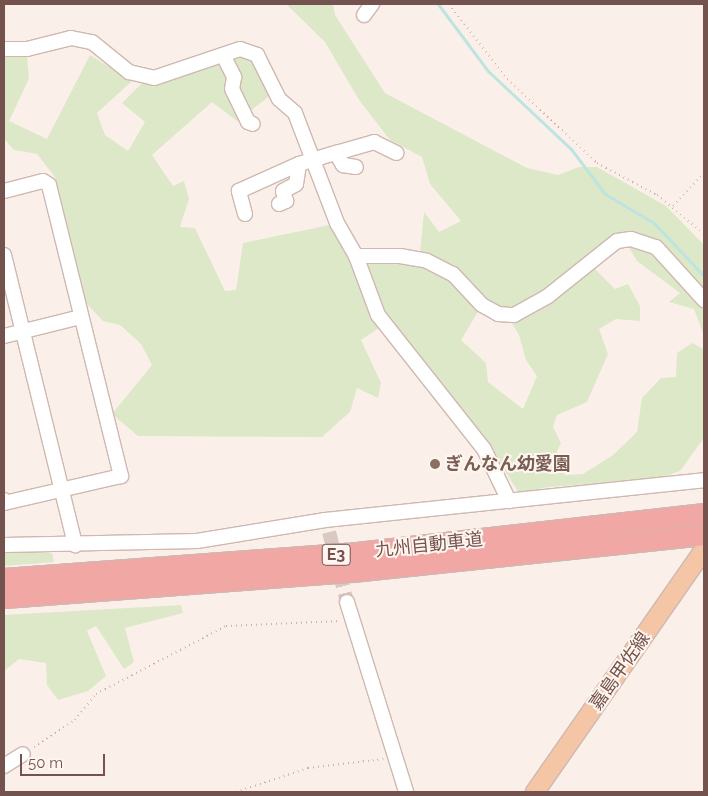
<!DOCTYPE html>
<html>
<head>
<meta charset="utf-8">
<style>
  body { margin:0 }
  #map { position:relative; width:708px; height:796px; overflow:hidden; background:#fbf0e9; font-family:Raleway,"Noto Sans JP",sans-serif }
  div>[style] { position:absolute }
  .green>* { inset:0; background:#dce8c7 }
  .stream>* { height:3px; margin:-1.5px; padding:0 1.5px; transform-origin:1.5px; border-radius:1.5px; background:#bee4e1 }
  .minor-tunnel>* { height:14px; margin-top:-7px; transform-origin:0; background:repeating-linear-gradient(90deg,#d9c9c2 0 14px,transparent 0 21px) }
  .path>* { height:2px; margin-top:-1px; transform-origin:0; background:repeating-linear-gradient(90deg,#d4ada5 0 1px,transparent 0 5px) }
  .roads { filter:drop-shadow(1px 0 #cfb8b2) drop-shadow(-1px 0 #cfb8b2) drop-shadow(0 1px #cfb8b2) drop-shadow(0 -1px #cfb8b2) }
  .minor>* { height:14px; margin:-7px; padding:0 7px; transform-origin:7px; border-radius:7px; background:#fff }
  .major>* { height:18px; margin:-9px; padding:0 9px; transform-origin:9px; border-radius:9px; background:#f5c6a6 }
  .highway>* { height:20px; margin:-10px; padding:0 10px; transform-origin:10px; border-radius:10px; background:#f1a7a4 }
  .dots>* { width:14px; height:14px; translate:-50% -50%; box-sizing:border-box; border:2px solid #fef5ef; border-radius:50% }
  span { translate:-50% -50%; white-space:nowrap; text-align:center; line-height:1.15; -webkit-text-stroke:4px #fef5ef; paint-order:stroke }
  .shield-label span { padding:1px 4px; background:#fef5ef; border:1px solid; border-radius:4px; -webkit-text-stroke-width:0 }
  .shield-label { font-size:16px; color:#74534e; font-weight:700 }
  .education-label { font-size:18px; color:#785e54; font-weight:700 }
  .left { translate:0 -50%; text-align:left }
  .street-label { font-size:18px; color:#74534e }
  .frame { position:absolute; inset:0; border:5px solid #74534e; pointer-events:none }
  .scale { position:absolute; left:20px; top:754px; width:85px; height:22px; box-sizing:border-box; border:2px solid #74534e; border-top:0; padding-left:6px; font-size:15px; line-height:18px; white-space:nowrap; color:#74534e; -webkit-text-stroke:4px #fef5ef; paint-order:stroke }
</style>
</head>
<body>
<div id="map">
  <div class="green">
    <i style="clip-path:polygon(evenodd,286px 4px,333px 4px,335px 15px,385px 93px,527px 168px,558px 175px,579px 167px,597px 167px,666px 206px,704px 245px,704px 336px,694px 309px,669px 302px,680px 293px,637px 261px,628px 246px,617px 250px,594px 268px,615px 289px,628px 284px,640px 306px,640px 321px,616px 319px,599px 329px,608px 354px,587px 402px,557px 415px,553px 427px,561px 443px,557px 451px,565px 475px,583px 474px,613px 455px,637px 432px,642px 398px,661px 378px,676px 377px,677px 353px,692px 343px,704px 349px,704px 438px,680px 471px,657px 479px,548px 487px,519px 493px,481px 434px,389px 321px,371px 287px,364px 257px,419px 263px,424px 212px,439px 232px,461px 221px,430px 184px,422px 157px,390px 140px,359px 100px,325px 42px,286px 4px,482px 305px,510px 320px,519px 335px,526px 360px,537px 376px,523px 409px,488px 382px,486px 363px,461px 340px,482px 305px)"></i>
    <i style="clip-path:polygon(239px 54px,253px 55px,271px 95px,237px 121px,212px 102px,152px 155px,173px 186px,184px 181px,189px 199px,180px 227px,195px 228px,225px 291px,236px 290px,243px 243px,334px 224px,350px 254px,379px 328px,361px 340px,381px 383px,378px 398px,357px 388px,350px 412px,322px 437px,138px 436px,112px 414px,152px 365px,141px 344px,120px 325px,103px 321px,86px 303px,55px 177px,37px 154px,14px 150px,4px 139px,4px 55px,27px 55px,29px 79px,9px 121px,47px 139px,90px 55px,132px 81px,97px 113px,105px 135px,128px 151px,145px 122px,122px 103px,144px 81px)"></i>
    <i style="clip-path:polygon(4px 551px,52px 553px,54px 562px,4px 566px)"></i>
    <i style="clip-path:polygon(181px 605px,183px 613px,125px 628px,134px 662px,124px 669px,96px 626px,87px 631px,106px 676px,88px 691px,58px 700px,47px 685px,46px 663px,19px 659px,4px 671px,4px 615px)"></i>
  </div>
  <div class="stream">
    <i style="left:438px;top:4px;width:84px;rotate:53.3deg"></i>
    <i style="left:488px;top:71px;width:114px;rotate:43.2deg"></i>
    <i style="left:571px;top:149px;width:56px;rotate:52.9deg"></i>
    <i style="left:605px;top:194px;width:57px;rotate:30.6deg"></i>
    <i style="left:654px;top:223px;width:73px;rotate:46.7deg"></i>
  </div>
  <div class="minor-tunnel">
    <i style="left:329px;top:532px;width:72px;rotate:75.6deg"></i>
  </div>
  <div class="path">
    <i style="left:449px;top:4px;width:95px;rotate:52.3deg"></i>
    <i style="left:507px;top:79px;width:123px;rotate:43deg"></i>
    <i style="left:597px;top:163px;width:68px;rotate:28.1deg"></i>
    <i style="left:657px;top:195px;width:61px;rotate:39.7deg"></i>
    <i style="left:673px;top:206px;width:45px;rotate:-46.8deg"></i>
    <i style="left:34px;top:747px;width:49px;rotate:-33.4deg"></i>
    <i style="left:75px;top:720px;width:33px;rotate:-51deg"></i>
    <i style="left:96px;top:694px;width:147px;rotate:-27.6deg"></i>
    <i style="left:226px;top:626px;width:115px;rotate:-2.5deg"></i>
    <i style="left:236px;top:792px;width:76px;rotate:-18.4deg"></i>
    <i style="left:308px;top:768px;width:76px;rotate:-6.8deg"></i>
  </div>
  <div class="roads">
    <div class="minor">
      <i style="left:364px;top:15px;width:14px;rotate:-54deg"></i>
      <i style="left:4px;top:49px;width:23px"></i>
      <i style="left:27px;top:49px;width:45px;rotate:-14deg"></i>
      <i style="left:71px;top:38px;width:21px;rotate:11deg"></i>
      <i style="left:92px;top:42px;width:48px;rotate:39deg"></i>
      <i style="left:129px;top:72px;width:26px;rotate:13deg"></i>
      <i style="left:154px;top:78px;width:91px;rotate:-18.6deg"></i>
      <i style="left:240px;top:49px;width:18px;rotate:19deg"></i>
      <i style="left:257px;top:55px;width:49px;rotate:63.4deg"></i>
      <i style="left:279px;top:99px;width:21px;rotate:41deg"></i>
      <i style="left:295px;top:113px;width:118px;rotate:69.1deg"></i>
      <i style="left:337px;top:223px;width:38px;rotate:60deg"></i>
      <i style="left:356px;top:256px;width:63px;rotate:69.6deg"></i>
      <i style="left:378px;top:315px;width:171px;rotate:51.7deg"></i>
      <i style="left:484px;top:449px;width:58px;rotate:64.3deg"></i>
      <i style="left:223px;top:55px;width:25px;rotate:63deg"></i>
      <i style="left:234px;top:77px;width:12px;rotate:99deg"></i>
      <i style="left:232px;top:89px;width:37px;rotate:64deg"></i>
      <i style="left:248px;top:122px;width:5px;rotate:22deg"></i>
      <i style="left:336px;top:153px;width:40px;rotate:-16deg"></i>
      <i style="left:374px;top:142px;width:25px;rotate:26deg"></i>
      <i style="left:4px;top:191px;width:40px;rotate:-14.4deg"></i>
      <i style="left:43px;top:181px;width:7px;rotate:34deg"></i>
      <i style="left:49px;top:185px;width:300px;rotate:76.1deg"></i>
      <i style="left:121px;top:476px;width:120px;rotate:167deg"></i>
      <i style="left:4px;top:503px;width:3px;rotate:-90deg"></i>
      <i style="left:279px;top:204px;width:8px;rotate:-23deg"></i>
      <i style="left:286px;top:201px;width:10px;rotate:-107deg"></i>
      <i style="left:283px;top:191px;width:15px;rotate:-28deg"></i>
      <i style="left:296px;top:184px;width:20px;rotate:-81deg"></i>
      <i style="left:299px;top:164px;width:39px;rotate:-17deg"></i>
      <i style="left:336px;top:153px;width:14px;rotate:60deg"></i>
      <i style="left:343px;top:165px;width:13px;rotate:9deg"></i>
      <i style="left:245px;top:214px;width:24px;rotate:-105deg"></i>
      <i style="left:239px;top:191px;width:66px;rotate:-24.2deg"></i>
      <i style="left:4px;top:255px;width:299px;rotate:76.2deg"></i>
      <i style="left:356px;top:256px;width:44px"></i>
      <i style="left:400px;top:256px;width:27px;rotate:10deg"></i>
      <i style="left:427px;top:261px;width:29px;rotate:27deg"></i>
      <i style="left:453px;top:274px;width:42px;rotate:46.9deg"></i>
      <i style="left:482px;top:305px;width:18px;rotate:29deg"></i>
      <i style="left:498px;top:314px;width:16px;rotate:4deg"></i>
      <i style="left:514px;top:315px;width:39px;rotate:-29deg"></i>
      <i style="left:548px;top:296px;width:88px;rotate:-38.6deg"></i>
      <i style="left:617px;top:241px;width:14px;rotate:-8deg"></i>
      <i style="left:631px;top:239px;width:26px;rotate:18deg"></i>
      <i style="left:656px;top:247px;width:72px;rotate:47.8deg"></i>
      <i style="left:4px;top:336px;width:79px;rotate:-13.9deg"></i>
      <i style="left:4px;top:545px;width:193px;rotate:-1.2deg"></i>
      <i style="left:197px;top:541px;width:130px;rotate:-9.3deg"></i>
      <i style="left:325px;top:520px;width:381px;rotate:-6deg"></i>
      <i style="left:347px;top:602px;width:199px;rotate:72.7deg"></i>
      <i style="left:4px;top:766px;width:22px;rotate:-32deg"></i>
    </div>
    <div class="major">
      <i style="left:535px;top:792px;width:295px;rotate:-55.1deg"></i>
    </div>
    <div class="highway">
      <i style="left:4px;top:579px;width:344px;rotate:-4.2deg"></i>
      <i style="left:347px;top:554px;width:359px;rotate:-6.4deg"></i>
      <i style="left:4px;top:598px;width:350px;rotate:-4.3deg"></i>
      <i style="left:353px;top:572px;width:353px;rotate:-6deg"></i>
    </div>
  </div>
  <div class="dots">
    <i style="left:435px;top:464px;background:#8d6e63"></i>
  </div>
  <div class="shield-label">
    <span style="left:336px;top:555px">E3</span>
  </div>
  <div class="education-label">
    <span class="left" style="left:445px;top:464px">ぎんなん幼愛園</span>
  </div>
  <div class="street-label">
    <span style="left:429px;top:545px;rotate:-6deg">九州自動車道</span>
    <span style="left:620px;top:671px;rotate:-55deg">嘉島甲佐線</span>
  </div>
  <div class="frame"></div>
  <div class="scale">50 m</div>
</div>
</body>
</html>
